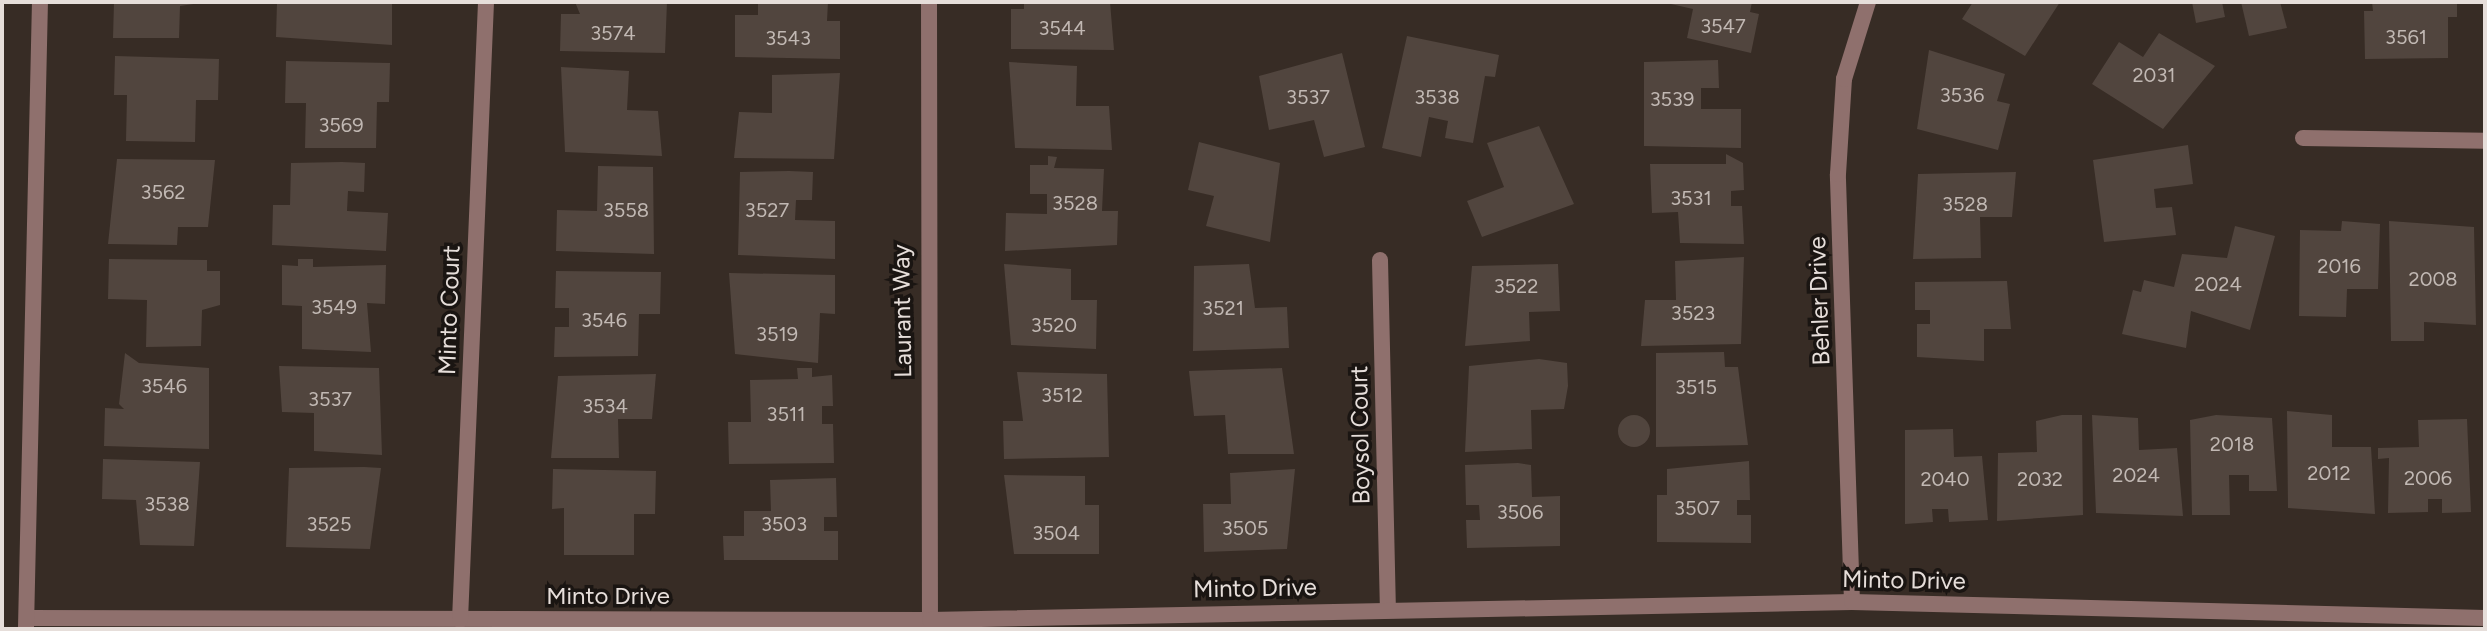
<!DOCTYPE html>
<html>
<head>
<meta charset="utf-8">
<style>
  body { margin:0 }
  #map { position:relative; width:2487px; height:631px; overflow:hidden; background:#372c25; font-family:Figtree,sans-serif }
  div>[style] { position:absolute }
  .building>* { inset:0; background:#51453e }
  .round { border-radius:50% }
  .minor>* { height:16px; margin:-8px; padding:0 8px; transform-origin:8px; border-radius:8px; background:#8f706d }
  span { translate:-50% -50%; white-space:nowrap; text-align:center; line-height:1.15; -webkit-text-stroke:7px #1a1512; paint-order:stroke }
  .number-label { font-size:20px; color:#c1b8b3 }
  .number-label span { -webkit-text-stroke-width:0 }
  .street-label { font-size:24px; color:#e6deda }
  .frame { position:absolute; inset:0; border:4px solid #e6deda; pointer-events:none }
</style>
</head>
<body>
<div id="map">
  <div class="building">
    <i style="clip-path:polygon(114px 2px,207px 2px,180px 6px,179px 38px,113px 38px)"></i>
    <i style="clip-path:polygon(277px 2px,392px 3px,392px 45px,276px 37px)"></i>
    <i style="clip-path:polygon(575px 2px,667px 2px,665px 53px,560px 51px,561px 14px,580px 14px)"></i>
    <i style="clip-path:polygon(758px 2px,828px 2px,827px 21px,840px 21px,840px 59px,735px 57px,735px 15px,758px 15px)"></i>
    <i style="clip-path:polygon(1024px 2px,1110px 2px,1114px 50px,1011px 49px,1011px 9px,1024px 9px)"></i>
    <i style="clip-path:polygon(1662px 2px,1752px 2px,1750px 12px,1759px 14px,1751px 53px,1687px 38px,1693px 9px)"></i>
    <i style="clip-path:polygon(1973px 2px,1992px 3px,2060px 2px,2025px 56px,1962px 19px)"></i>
    <i style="clip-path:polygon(2192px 2px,2222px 2px,2225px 17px,2196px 23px)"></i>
    <i style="clip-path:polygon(2241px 2px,2280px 2px,2287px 28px,2249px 36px)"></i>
    <i style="clip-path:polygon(2372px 2px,2457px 2px,2457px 17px,2448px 17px,2448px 58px,2365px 59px,2364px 11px,2373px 11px)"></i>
    <i style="clip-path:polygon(2159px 33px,2215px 66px,2163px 129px,2092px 84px,2119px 42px,2143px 57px)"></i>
    <i style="clip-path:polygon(1407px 36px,1499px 55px,1495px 77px,1485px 76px,1473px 143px,1445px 138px,1448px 121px,1429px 117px,1421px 157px,1382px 148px)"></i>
    <i style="clip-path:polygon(1929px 50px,2005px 74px,1997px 101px,2010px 104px,1998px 150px,1917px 129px)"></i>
    <i style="clip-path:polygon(1342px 53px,1365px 147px,1324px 157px,1314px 120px,1269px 130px,1259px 76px)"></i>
    <i style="clip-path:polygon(115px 56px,219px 59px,218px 100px,196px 100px,195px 142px,126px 141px,127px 95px,114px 95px)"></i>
    <i style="clip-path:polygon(1718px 60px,1719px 88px,1701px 88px,1701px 109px,1741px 109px,1741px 148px,1644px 146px,1644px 62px)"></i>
    <i style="clip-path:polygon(286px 61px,390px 63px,389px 102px,377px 102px,376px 148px,305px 148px,306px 103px,285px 103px)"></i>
    <i style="clip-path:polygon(1009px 62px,1077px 66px,1076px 106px,1109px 106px,1112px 150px,1015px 148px)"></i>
    <i style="clip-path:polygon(561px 67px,629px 71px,627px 110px,658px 111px,662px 156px,565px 152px)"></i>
    <i style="clip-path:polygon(840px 73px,834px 159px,734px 158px,739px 112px,772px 113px,772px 75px)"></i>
    <i style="clip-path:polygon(1539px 126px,1574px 204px,1482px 237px,1467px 201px,1504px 187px,1487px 143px)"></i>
    <i style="clip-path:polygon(1199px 142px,1280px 163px,1270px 242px,1206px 226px,1214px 196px,1188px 190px)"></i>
    <i style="clip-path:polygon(2188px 145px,2193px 184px,2154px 189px,2156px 208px,2172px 207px,2176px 235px,2104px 242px,2093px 160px)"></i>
    <i style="clip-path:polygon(1726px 154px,1743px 163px,1744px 190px,1731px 191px,1731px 206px,1742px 206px,1744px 244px,1680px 243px,1678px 212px,1652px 213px,1650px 164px,1726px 164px)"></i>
    <i style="clip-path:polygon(1048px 156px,1057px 157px,1054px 168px,1104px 169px,1102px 211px,1118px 211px,1117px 245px,1005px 251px,1006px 213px,1047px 214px,1047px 194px,1030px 194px,1030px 165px,1048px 165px)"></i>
    <i style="clip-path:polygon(117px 159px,215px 160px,208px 227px,178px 227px,177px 245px,108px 244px)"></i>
    <i style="clip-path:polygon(342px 162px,365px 163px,364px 192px,348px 191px,347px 211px,388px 213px,386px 251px,272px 245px,273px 205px,290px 205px,291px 163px)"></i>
    <i style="clip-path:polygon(598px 166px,653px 167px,654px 254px,556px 251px,557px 210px,597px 211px)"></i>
    <i style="clip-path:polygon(789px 171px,813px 172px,812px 200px,796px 200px,795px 220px,835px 221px,835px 259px,738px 255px,740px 172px)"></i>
    <i style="clip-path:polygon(2016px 172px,2012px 217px,1980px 217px,1981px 258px,1913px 259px,1918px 174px)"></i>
    <i style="clip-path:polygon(2342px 221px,2380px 224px,2378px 289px,2347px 289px,2346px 317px,2299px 316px,2300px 230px,2341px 231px)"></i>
    <i style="clip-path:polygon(2389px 221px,2474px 227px,2476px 325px,2424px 322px,2424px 341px,2391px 341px)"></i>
    <i style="clip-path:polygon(2235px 226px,2275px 236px,2250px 330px,2191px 311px,2186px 348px,2122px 334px,2133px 290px,2141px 292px,2144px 280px,2174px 287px,2182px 254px,2227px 258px)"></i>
    <i style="clip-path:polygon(1744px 257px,1741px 344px,1641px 346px,1645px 300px,1676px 300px,1675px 261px)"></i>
    <i style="clip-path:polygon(109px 259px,207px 260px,207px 271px,220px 271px,220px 305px,202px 310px,201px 346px,146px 347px,147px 300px,108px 299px)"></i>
    <i style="clip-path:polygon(298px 259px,313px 259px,313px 267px,386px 265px,385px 304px,367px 303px,371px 352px,302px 349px,302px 306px,282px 305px,282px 265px,298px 266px)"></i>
    <i style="clip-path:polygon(1004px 264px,1071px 269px,1071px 300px,1097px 300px,1096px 349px,1011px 345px)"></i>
    <i style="clip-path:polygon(1249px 264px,1255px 308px,1287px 307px,1289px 348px,1193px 351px,1194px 266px)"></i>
    <i style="clip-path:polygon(1558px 264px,1560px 311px,1529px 312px,1530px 341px,1465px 346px,1472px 266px)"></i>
    <i style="clip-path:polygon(556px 271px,661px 272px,660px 314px,639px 314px,638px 356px,554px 357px,555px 327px,569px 327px,569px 308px,555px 308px)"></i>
    <i style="clip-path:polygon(729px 273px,835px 275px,835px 314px,820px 313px,818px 363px,735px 354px)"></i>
    <i style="clip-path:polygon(2007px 281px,2011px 329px,1984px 329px,1984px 361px,1917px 357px,1917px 324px,1930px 324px,1930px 310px,1915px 310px,1915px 282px)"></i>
    <i style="clip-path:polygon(1724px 352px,1725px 367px,1738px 367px,1748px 445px,1656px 447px,1656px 353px)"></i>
    <i style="clip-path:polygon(125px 353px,139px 363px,209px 368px,209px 449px,104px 446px,105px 408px,124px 409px,119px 404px)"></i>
    <i style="clip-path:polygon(1539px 359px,1567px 363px,1568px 386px,1564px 409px,1531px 410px,1532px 449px,1465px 452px,1469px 366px)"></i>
    <i style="clip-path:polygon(279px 366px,379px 368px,382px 455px,314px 451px,314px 413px,282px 412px)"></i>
    <i style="clip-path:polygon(797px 368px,812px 368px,812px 377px,832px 375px,833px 406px,822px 406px,822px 424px,833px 424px,834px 463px,729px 464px,728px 422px,751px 422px,750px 380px,798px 379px)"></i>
    <i style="clip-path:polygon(1282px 368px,1294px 454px,1228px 454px,1225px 415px,1194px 416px,1189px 371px)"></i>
    <i style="clip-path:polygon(1017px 372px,1107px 374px,1109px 457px,1004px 459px,1003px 421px,1023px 421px)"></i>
    <i style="clip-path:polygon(656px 374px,652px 419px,618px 419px,619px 458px,551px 458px,558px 376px)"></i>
    <i style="clip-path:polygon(2287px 411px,2332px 415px,2332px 447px,2371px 447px,2375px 514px,2288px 508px)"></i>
    <i class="round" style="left:1618px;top:415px;width:32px;height:32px"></i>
    <i style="clip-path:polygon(2062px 415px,2082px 415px,2083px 515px,1997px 521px,1998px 453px,2037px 452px,2036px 421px)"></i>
    <i style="clip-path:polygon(2092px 415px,2138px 418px,2139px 450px,2177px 448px,2183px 516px,2096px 513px)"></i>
    <i style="clip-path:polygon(2216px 415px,2272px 418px,2277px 491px,2249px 491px,2249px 475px,2229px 475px,2230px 515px,2192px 515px,2190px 420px)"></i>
    <i style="clip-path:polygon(2467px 419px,2471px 512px,2442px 513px,2442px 499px,2428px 499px,2428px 512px,2388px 513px,2389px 458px,2378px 459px,2378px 448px,2419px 447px,2418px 420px)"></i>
    <i style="clip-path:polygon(1953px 429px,1954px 457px,1982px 456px,1988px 520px,1949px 522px,1948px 509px,1932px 509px,1933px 522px,1905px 524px,1905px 430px)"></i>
    <i style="clip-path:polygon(103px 459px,200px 462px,194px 546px,140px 545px,136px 500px,102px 499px)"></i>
    <i style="clip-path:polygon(1749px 461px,1750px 500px,1737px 500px,1737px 515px,1751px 515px,1751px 543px,1657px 542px,1657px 495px,1667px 495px,1667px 469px)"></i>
    <i style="clip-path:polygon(1518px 463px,1531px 465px,1532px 497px,1560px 496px,1560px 546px,1467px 548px,1466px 520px,1480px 520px,1479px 505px,1466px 505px,1465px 465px)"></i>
    <i style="clip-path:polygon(364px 467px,381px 468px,370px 549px,286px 547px,289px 468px)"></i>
    <i style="clip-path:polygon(553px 469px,656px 471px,655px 514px,634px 514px,634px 555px,564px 555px,564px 508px,552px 509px)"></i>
    <i style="clip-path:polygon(1295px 469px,1287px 549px,1204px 552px,1203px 504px,1231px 504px,1230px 473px)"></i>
    <i style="clip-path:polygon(1004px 475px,1085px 476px,1085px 505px,1099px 505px,1099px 554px,1014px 554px)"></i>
    <i style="clip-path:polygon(836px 478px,837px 517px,824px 517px,824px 531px,838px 531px,838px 560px,724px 560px,723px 536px,744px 536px,744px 511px,771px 511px,770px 480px)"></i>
  </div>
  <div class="minor">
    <i style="left:929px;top:2px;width:618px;rotate:89.91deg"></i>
    <i style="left:2303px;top:138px;width:182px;rotate:0.9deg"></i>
    <i style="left:1380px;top:260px;width:349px;rotate:88.7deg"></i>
    <i style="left:1852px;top:602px;width:428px;rotate:-91.9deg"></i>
    <i style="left:1838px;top:174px;width:95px;rotate:-86.4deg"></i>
    <i style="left:1844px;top:79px;width:81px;rotate:-72.7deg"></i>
    <i style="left:27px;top:618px;width:903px;rotate:0.13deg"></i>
    <i style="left:930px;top:620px;width:922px;rotate:-1.12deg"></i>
    <i style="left:1852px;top:602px;width:633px;rotate:1.45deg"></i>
    <i style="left:460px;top:620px;width:619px;rotate:-87.59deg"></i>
    <i style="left:26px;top:627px;width:625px;rotate:-88.72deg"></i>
  </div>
  <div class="number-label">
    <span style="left:1723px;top:26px">3547</span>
    <span style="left:1062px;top:28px">3544</span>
    <span style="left:613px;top:33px">3574</span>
    <span style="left:2406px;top:37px">3561</span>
    <span style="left:788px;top:38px">3543</span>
    <span style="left:2154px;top:75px">2031</span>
    <span style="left:1962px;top:95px">3536</span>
    <span style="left:1308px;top:97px">3537</span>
    <span style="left:1437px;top:97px">3538</span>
    <span style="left:1672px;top:99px">3539</span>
    <span style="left:341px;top:125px">3569</span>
    <span style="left:163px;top:192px">3562</span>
    <span style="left:1691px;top:198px">3531</span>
    <span style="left:1075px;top:203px">3528</span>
    <span style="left:1965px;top:204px">3528</span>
    <span style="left:626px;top:210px">3558</span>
    <span style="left:767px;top:210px">3527</span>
    <span style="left:2339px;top:266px">2016</span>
    <span style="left:2433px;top:279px">2008</span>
    <span style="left:2218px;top:284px">2024</span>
    <span style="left:1516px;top:286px">3522</span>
    <span style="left:334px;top:307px">3549</span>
    <span style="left:1223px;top:308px">3521</span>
    <span style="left:1693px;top:313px">3523</span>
    <span style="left:604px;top:320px">3546</span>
    <span style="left:1054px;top:325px">3520</span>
    <span style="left:777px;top:334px">3519</span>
    <span style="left:164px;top:386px">3546</span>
    <span style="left:1696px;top:387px">3515</span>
    <span style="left:1062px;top:395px">3512</span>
    <span style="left:330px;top:399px">3537</span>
    <span style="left:605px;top:406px">3534</span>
    <span style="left:786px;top:414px">3511</span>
    <span style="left:2232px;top:444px">2018</span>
    <span style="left:2329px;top:473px">2012</span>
    <span style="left:2136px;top:475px">2024</span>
    <span style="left:2428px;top:478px">2006</span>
    <span style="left:1945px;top:479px">2040</span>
    <span style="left:2040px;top:479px">2032</span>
    <span style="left:167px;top:504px">3538</span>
    <span style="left:1697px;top:508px">3507</span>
    <span style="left:1520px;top:512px">3506</span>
    <span style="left:329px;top:524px">3525</span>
    <span style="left:784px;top:524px">3503</span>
    <span style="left:1245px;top:528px">3505</span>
    <span style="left:1056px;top:533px">3504</span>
  </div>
  <div class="street-label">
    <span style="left:1819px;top:301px;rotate:-92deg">Behler Drive</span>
    <span style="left:449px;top:310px;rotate:-88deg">Minto Court</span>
    <span style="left:902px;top:311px;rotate:-91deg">Laurant Way</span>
    <span style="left:1360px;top:435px;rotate:-91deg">Boysol Court</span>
    <span style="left:1904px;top:580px;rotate:1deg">Minto Drive</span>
    <span style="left:1255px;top:588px;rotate:-1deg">Minto Drive</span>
    <span style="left:608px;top:596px">Minto Drive</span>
  </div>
  <div class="frame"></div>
</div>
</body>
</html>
